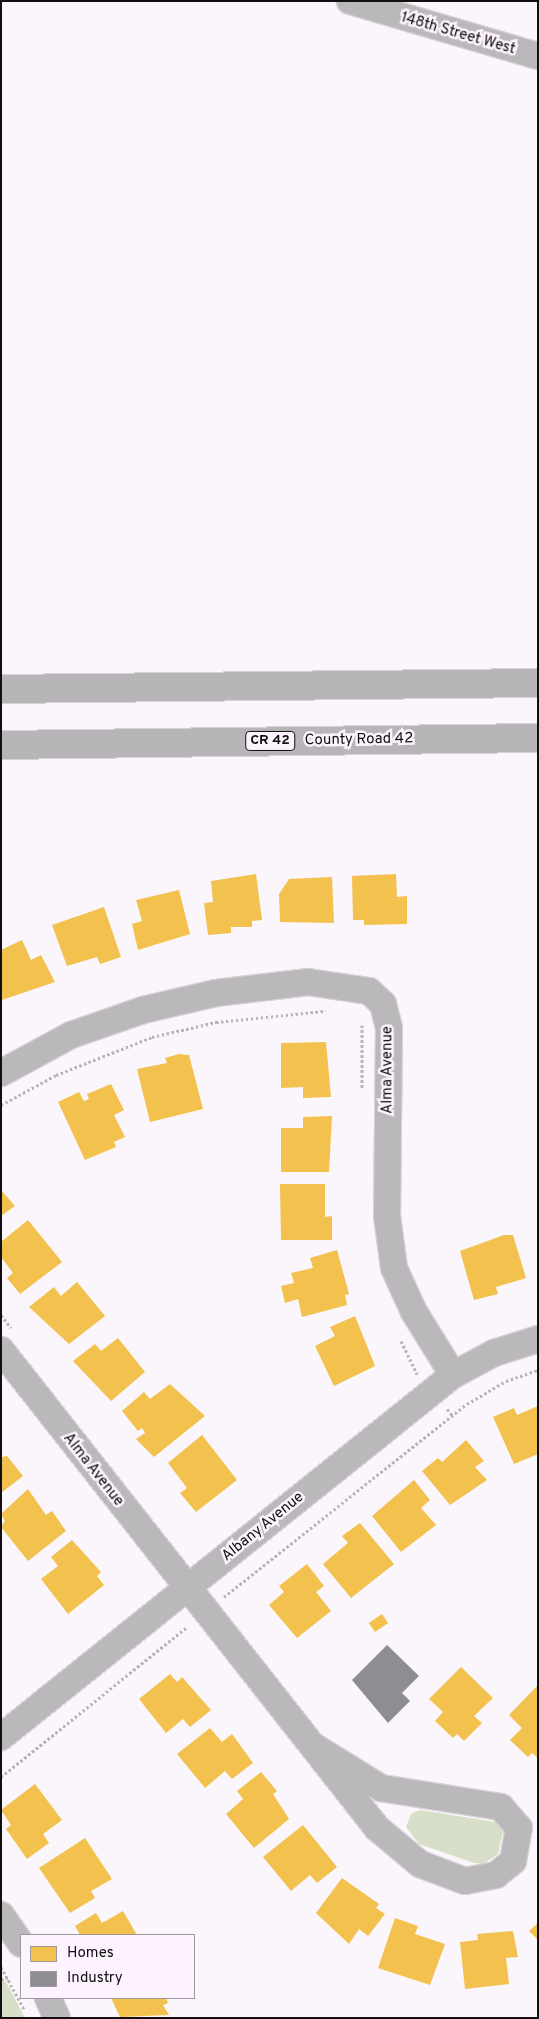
<!DOCTYPE html>
<html>
<head>
<meta charset="utf-8">
<style>
  body { margin:0 }
  #map { position:relative; width:539px; height:2019px; overflow:hidden; background:#fbf6fb; font-family:Overpass,sans-serif }
  div>[style] { position:absolute }
  .green>* { inset:0; background:#d7dfc8 }
  .homes>* { inset:0; background:#f2c14e; transform-origin:0 0 }
  .industry>* { inset:0; background:#8d8d92 }
  .path>* { height:3px; margin-top:-1.5px; transform-origin:0; background:repeating-linear-gradient(90deg,#b7b5b8 0 2.5px,transparent 0 5px) }
  .roads { filter:drop-shadow(1px 0 #d5d2d5) drop-shadow(-1px 0 #d5d2d5) drop-shadow(0 1px #d5d2d5) drop-shadow(0 -1px #d5d2d5) }
  .minor>* { height:26px; margin:-13px; padding:0 13px; transform-origin:13px; border-radius:13px; background:#bab8ba }
  .highway>* { height:28px; margin:-14px; padding:0 14px; transform-origin:14px; border-radius:14px; background:#b8b5b8 }
  span { translate:-50% -50%; white-space:nowrap; text-align:center; line-height:1.15; -webkit-text-stroke:5px #fdf3fe; paint-order:stroke }
  .shield-label span { padding:1px 4px; background:#fdf3fe; border:1px solid; border-radius:4px; -webkit-text-stroke-width:0 }
  .shield-label { font-size:14px; color:#120f12; font-weight:700 }
  .street-label { font-size:15px; color:#120f12 }
  .frame { position:absolute; inset:0; border:2px solid #120f12; pointer-events:none }
  .legend { position:absolute; left:20px; top:1934px; width:175px; height:65px; box-sizing:border-box; background:#fdf3fe; border:1px solid #9f98a0; margin:0; padding:6px 9px; list-style:none; font-size:15px; color:#120f12 }
  .legend li { display:flex; align-items:center; gap:10px; height:25px }
  .legend b { width:25px; border:1px solid #9f98a0 }
</style>
</head>
<body>
<div id="map">
  <div class="green">
    <div style="clip-path:polygon(420px 1810px,496px 1822px,503px 1832px,498px 1854px,483px 1864px,474px 1863px,419px 1844px,406px 1827px,411px 1814px)"></div>
    <div style="clip-path:polygon(1px 1975px,10px 1989px,25px 2018px,1px 2018px)"></div>
  </div>
  <div class="homes">
    <div style="clip-path:polygon(256px 874px,262px 920px,252px 921px,252px 927px,231px 927px,231px 933px,208px 935px,204px 903px,213px 902px,211px 881px)"></div>
    <div style="clip-path:polygon(396px 874px,397px 897px,407px 896px,407px 924px,364px 925px,364px 920px,353px 920px,352px 876px)"></div>
    <div style="clip-path:polygon(332px 877px,334px 923px,280px 922px,279px 894px,289px 879px)"></div>
    <div style="clip-path:polygon(179px 890px,190px 934px,138px 950px,132px 924px,142px 921px,136px 900px)"></div>
    <div style="clip-path:polygon(104px 907px,121px 957px,100px 964px,97px 957px,67px 966px,52px 925px)"></div>
    <div style="clip-path:polygon(22px 940px,31px 960px,41px 955px,55px 982px,2px 1000px,1px 950px)"></div>
    <div style="clip-path:polygon(326px 1042px,331px 1097px,303px 1098px,303px 1087px,281px 1088px,281px 1043px)"></div>
    <div style="clip-path:polygon(179px 1054px,189px 1055px,203px 1109px,150px 1122px,137px 1069px,167px 1063px,165px 1058px)"></div>
    <div style="clip-path:polygon(111px 1084px,124px 1110px,114px 1115px,125px 1137px,114px 1142px,116px 1147px,85px 1160px,58px 1102px,79px 1092px,84px 1101px,89px 1099px,87px 1094px)"></div>
    <div style="clip-path:polygon(332px 1116px,329px 1172px,281px 1172px,281px 1128px,303px 1128px,303px 1117px)"></div>
    <div style="clip-path:polygon(280px 1184px,325px 1184px,325px 1217px,332px 1216px,332px 1240px,281px 1240px)"></div>
    <div style="clip-path:polygon(1px 1190px,15px 1206px,1px 1216px)"></div>
    <div style="clip-path:polygon(28px 1220px,62px 1262px,20px 1294px,7px 1278px,13px 1273px,1px 1257px,1px 1242px)"></div>
    <div style="clip-path:polygon(504px 1235px,513px 1235px,526px 1278px,496px 1287px,498px 1294px,474px 1300px,460px 1251px)"></div>
    <div style="clip-path:polygon(337px 1250px,349px 1294px,345px 1295px,347px 1305px,302px 1317px,298px 1299px,285px 1303px,281px 1286px,294px 1283px,291px 1273px,313px 1268px,310px 1258px)"></div>
    <div style="clip-path:polygon(77px 1282px,105px 1316px,69px 1344px,29px 1307px,54px 1287px,61px 1296px)"></div>
    <div style="clip-path:polygon(355px 1316px,375px 1366px,334px 1386px,315px 1346px,335px 1336px,330px 1327px)"></div>
    <div style="clip-path:polygon(118px 1338px,145px 1372px,111px 1401px,73px 1361px,95px 1344px,101px 1351px)"></div>
    <div style="clip-path:polygon(170px 1384px,205px 1416px,154px 1457px,136px 1439px,145px 1433px,142px 1428px,138px 1431px,122px 1411px,144px 1392px,150px 1399px)"></div>
    <div style="clip-path:polygon(538px 1406px,538px 1454px,514px 1464px,493px 1417px,514px 1408px,517px 1415px)"></div>
    <div style="clip-path:polygon(202px 1435px,237px 1480px,196px 1512px,180px 1493px,187px 1488px,168px 1463px)"></div>
    <div style="clip-path:polygon(466px 1440px,484px 1461px,475px 1467px,487px 1480px,450px 1505px,422px 1471px,438px 1458px,442px 1462px)"></div>
    <div style="clip-path:polygon(7px 1456px,23px 1476px,1px 1493px,1px 1457px)"></div>
    <div style="clip-path:polygon(414px 1480px,430px 1500px,421px 1508px,436px 1525px,401px 1552px,372px 1516px)"></div>
    <div style="clip-path:polygon(28px 1489px,46px 1515px,52px 1511px,66px 1531px,28px 1561px,1px 1527px,5px 1521px,1px 1514px)"></div>
    <div style="clip-path:polygon(360px 1523px,394px 1564px,351px 1598px,323px 1564px,348px 1543px,342px 1536px)"></div>
    <div style="clip-path:polygon(72px 1540px,101px 1572px,97px 1576px,104px 1585px,68px 1614px,41px 1579px,58px 1566px,51px 1557px)"></div>
    <div style="clip-path:polygon(307px 1564px,324px 1586px,316px 1592px,331px 1611px,297px 1638px,269px 1605px,284px 1592px,279px 1586px)"></div>
    <div style="left:382px;top:1614px;width:11px;height:16px;rotate:56deg"></div>
    <div style="clip-path:polygon(461px 1667px,493px 1698px,474px 1716px,482px 1723px,464px 1741px,457px 1734px,453px 1738px,435px 1721px,443px 1712px,429px 1699px)"></div>
    <div style="clip-path:polygon(170px 1674px,177px 1682px,182px 1677px,211px 1710px,190px 1727px,183px 1719px,166px 1733px,139px 1699px)"></div>
    <div style="clip-path:polygon(538px 1685px,538px 1758px,532px 1753px,528px 1757px,510px 1740px,522px 1728px,509px 1715px)"></div>
    <div style="clip-path:polygon(210px 1728px,222px 1742px,232px 1734px,253px 1763px,232px 1779px,225px 1771px,205px 1788px,177px 1754px)"></div>
    <div style="clip-path:polygon(261px 1772px,277px 1791px,273px 1794px,289px 1819px,254px 1848px,226px 1814px,243px 1799px,237px 1791px)"></div>
    <div style="clip-path:polygon(35px 1784px,62px 1820px,43px 1834px,49px 1843px,27px 1859px,6px 1829px,11px 1825px,1px 1810px)"></div>
    <div style="clip-path:polygon(303px 1825px,337px 1867px,317px 1883px,310px 1875px,291px 1891px,263px 1857px)"></div>
    <div style="clip-path:polygon(85px 1838px,112px 1879px,91px 1891px,95px 1898px,70px 1913px,39px 1868px)"></div>
    <div style="clip-path:polygon(342px 1878px,379px 1904px,376px 1908px,385px 1914px,368px 1936px,359px 1929px,349px 1944px,316px 1913px)"></div>
    <div style="clip-path:polygon(123px 1911px,137px 1935px,80px 1935px,75px 1926px,96px 1913px,102px 1923px)"></div>
    <div style="clip-path:polygon(395px 1918px,418px 1926px,415px 1934px,445px 1944px,430px 1985px,378px 1968px)"></div>
    <div style="clip-path:polygon(538px 1923px,538px 1940px,529px 1931px)"></div>
    <div style="clip-path:polygon(513px 1931px,518px 1957px,506px 1958px,509px 1984px,465px 1989px,460px 1942px,478px 1940px,477px 1934px)"></div>
    <div style="clip-path:polygon(111px 1998px,166px 1998px,168px 2003px,163px 2005px,169px 2015px,120px 2017px)"></div>
  </div>
  <div class="industry">
    <div style="clip-path:polygon(387px 1645px,419px 1676px,402px 1693px,410px 1701px,388px 1723px,352px 1680px)"></div>
  </div>
  <div class="path">
    <div style="left:362px;top:1025px;width:64px;rotate:90deg"></div>
    <div style="left:1px;top:1105px;width:63px;rotate:-28.6deg"></div>
    <div style="left:56px;top:1075px;width:103px;rotate:-21.6deg"></div>
    <div style="left:152px;top:1037px;width:66px;rotate:-13.2deg"></div>
    <div style="left:216px;top:1022px;width:110px;rotate:-5.8deg"></div>
    <div style="left:1px;top:1315px;width:16px;rotate:52deg"></div>
    <div style="left:401px;top:1341px;width:37px;rotate:64deg"></div>
    <div style="left:447px;top:1409px;width:8px;rotate:50deg"></div>
    <div style="left:224px;top:1597px;width:310px;rotate:-38.5deg"></div>
    <div style="left:467px;top:1404px;width:45px;rotate:-30.5deg"></div>
    <div style="left:506px;top:1381px;width:34px;rotate:-19deg"></div>
    <div style="left:1px;top:1777px;width:240px;rotate:-38.9deg"></div>
    <div style="left:1px;top:1967px;width:50px;rotate:61.4deg"></div>
    <div style="left:1px;top:1979px;width:7px;rotate:-8deg"></div>
  </div>
  <div class="roads">
    <div class="minor">
      <div style="left:350px;top:1px;width:196px;rotate:16.3deg"></div>
      <div style="left:1px;top:1073px;width:80px;rotate:-28.5deg"></div>
      <div style="left:71px;top:1035px;width:76px;rotate:-19.1deg"></div>
      <div style="left:143px;top:1010px;width:75px;rotate:-13.1deg"></div>
      <div style="left:216px;top:993px;width:93px;rotate:-6.8deg"></div>
      <div style="left:308px;top:982px;width:62px;rotate:8.4deg"></div>
      <div style="left:369px;top:991px;width:19px;rotate:43deg"></div>
      <div style="left:383px;top:1004px;width:25px;rotate:76deg"></div>
      <div style="left:389px;top:1028px;width:188px;rotate:90.6deg"></div>
      <div style="left:387px;top:1216px;width:52px;rotate:82.3deg"></div>
      <div style="left:394px;top:1268px;width:48px;rotate:65.6deg"></div>
      <div style="left:414px;top:1312px;width:74px;rotate:58.2deg"></div>
      <div style="left:1px;top:1350px;width:608px;rotate:51.81deg"></div>
      <div style="left:377px;top:1828px;width:56px;rotate:39.9deg"></div>
      <div style="left:420px;top:1864px;width:48px;rotate:20.7deg"></div>
      <div style="left:465px;top:1881px;width:32px;rotate:-11deg"></div>
      <div style="left:496px;top:1875px;width:22px;rotate:-39deg"></div>
      <div style="left:513px;top:1861px;width:34px;rotate:-80deg"></div>
      <div style="left:519px;top:1828px;width:28px;rotate:-131deg"></div>
      <div style="left:501px;top:1807px;width:121px;rotate:-171deg"></div>
      <div style="left:381px;top:1788px;width:78px;rotate:-148.2deg"></div>
      <div style="left:1px;top:1737px;width:579px;rotate:-38.69deg"></div>
      <div style="left:453px;top:1375px;width:47px;rotate:-28.2deg"></div>
      <div style="left:494px;top:1353px;width:46px;rotate:-17.7deg"></div>
      <div style="left:1px;top:1915px;width:35px;rotate:55deg"></div>
      <div style="left:48px;top:1998px;width:22px;rotate:66deg"></div>
    </div>
    <div class="highway">
      <div style="left:1px;top:689px;width:537px;rotate:-0.64deg"></div>
      <div style="left:1px;top:745px;width:537px;rotate:-0.75deg"></div>
    </div>
  </div>
  <div class="shield-label">
    <span style="left:270px;top:741px">CR 42</span>
  </div>
  <div class="street-label">
    <span style="left:458px;top:34px;rotate:16deg">148th Street West</span>
    <span style="left:359px;top:740px;rotate:-1deg">County Road 42</span>
    <span style="left:388px;top:1070px;rotate:-90deg">Alma Avenue</span>
    <span style="left:93px;top:1470px;rotate:52deg">Alma Avenue</span>
    <span style="left:263px;top:1527px;rotate:-39deg">Albany Avenue</span>
  </div>
  <div class="frame"></div>
  <ul class="legend">
  <li><b style="height:14px;background:#f2c14e"></b>Homes</li>
  <li><b style="height:14px;background:#8d8d92"></b>Industry</li>
  </ul>
</div>
</body>
</html>
